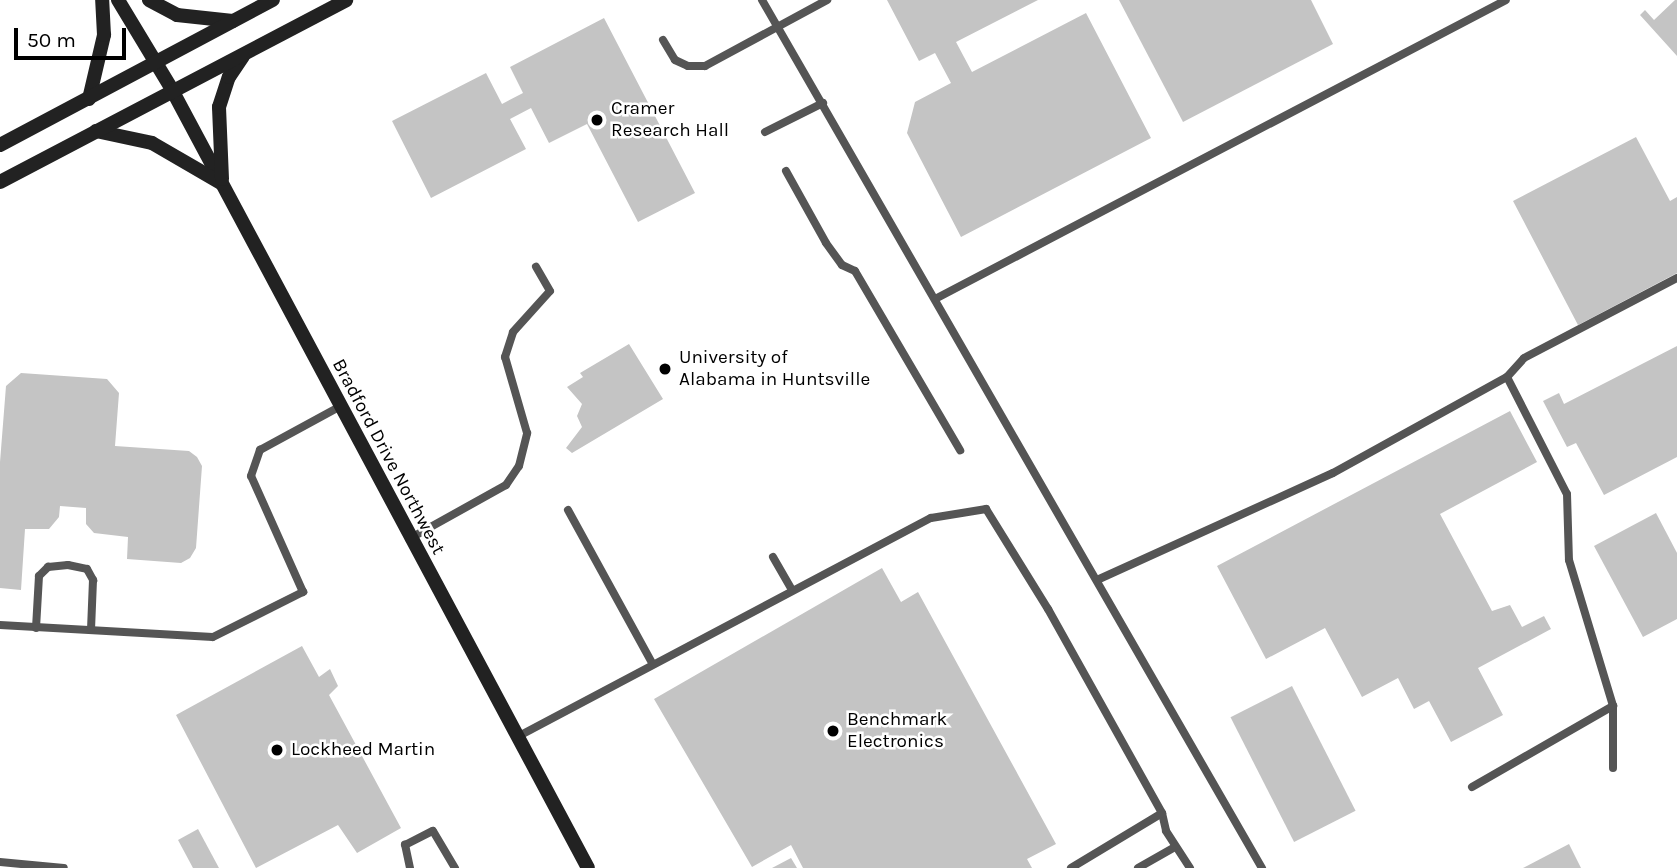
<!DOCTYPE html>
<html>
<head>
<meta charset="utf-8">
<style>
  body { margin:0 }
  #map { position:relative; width:1677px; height:868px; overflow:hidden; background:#fff; font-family:Karla,sans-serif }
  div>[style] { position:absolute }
  .building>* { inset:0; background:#c4c4c4; transform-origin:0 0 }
  .service>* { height:8px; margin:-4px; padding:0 4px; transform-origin:4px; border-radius:4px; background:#555 }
  .secondary>* { height:14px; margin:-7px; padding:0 7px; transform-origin:7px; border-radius:7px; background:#222 }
  .dots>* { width:19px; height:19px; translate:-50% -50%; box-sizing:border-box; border:4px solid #fff; border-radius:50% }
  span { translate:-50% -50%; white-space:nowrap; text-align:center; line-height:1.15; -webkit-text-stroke:5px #fff; paint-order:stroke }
  .poi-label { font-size:19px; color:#000 }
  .left { translate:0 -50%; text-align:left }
  .street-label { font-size:19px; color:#000 }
  .scale { position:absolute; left:14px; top:28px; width:112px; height:32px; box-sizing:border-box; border:4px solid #000; border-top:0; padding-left:9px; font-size:21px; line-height:24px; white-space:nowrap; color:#000; -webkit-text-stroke:5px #fff; paint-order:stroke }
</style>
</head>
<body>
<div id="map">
  <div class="building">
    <div style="clip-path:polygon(887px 0,1038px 0,956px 42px,972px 72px,1086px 13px,1151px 138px,961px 237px,907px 133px,915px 102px,951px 83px,935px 53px,919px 61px)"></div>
    <div style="clip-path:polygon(1119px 0,1311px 0,1333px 44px,1183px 122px)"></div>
    <div style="clip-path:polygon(1675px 0,1677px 0,1677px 56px,1640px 15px,1645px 10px,1654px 20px)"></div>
    <div style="clip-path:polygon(604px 18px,695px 193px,638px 222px,587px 124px,549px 143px,531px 108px,510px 119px,526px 149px,431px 198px,392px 121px,486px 73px,502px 104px,523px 93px,510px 67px)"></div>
    <div style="clip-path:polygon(1636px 137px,1670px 201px,1677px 197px,1677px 273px,1578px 325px,1513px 201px)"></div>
    <div style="clip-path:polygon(629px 344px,663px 399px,572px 453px,566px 448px,582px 427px,577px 416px,582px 404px,567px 387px,583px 377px,580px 373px)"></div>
    <div style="clip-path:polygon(1677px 346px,1677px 457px,1604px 495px,1576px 443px,1567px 447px,1543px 401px,1559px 393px,1564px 404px)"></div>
    <div style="clip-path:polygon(21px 373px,107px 379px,119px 393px,115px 446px,189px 451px,197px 457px,202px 466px,196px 548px,190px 558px,181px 563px,127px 559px,128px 537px,94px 533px,86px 524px,86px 508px,60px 506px,59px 517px,49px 529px,25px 529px,21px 590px,0 588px,0 462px,6px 386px)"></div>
    <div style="clip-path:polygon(1510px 411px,1537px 462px,1440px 514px,1492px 611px,1510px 605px,1522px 627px,1544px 616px,1551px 629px,1478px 668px,1503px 715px,1451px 742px,1429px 701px,1414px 709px,1398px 678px,1362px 697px,1325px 628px,1266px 659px,1217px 566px)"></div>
    <div style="clip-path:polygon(1656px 513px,1677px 553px,1677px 619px,1643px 637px,1594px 546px)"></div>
    <div style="clip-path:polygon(882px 568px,901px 602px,918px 592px,1056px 844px,1027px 859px,1032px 868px,803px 868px,791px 845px,752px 867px,654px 699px)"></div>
    <div style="clip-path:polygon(302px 646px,319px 677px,330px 669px,338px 686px,329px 695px,401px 828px,357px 853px,338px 825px,256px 868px,176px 715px)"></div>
    <div style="left:1292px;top:686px;width:140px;height:69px;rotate:63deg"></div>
    <div style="clip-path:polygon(198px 829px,219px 868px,193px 868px,178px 840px)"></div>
    <div style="clip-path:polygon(1569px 844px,1581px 868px,1523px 868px)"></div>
    <div style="clip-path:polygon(791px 858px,797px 868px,772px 868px)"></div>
  </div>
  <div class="service">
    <div style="left:762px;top:0;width:1002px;rotate:60.06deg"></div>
    <div style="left:663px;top:40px;width:23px;rotate:59deg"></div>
    <div style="left:675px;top:60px;width:14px;rotate:25deg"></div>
    <div style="left:688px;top:66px;width:17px"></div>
    <div style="left:705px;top:66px;width:139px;rotate:-28.4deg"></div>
    <div style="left:765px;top:132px;width:65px;rotate:-26.6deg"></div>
    <div style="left:786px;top:171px;width:82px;rotate:60.9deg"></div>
    <div style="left:826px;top:243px;width:27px;rotate:54deg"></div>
    <div style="left:842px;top:265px;width:14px;rotate:25deg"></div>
    <div style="left:855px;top:271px;width:208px;rotate:59.6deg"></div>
    <div style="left:937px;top:298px;width:642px;rotate:-27.64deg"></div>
    <div style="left:1507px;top:377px;width:131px;rotate:62.9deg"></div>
    <div style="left:1567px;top:494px;width:66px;rotate:88.3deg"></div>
    <div style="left:1569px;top:560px;width:152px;rotate:73.2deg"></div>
    <div style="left:1613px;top:706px;width:62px;rotate:90deg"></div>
    <div style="left:568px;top:510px;width:175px;rotate:61.2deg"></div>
    <div style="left:409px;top:539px;width:111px;rotate:-29.1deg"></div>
    <div style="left:506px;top:485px;width:23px;rotate:-56deg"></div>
    <div style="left:519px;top:466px;width:34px;rotate:-76deg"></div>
    <div style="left:527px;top:433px;width:79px;rotate:-106.1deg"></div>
    <div style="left:505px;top:357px;width:26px;rotate:-72deg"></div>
    <div style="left:513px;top:332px;width:55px;rotate:-47.9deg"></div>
    <div style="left:550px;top:291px;width:28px;rotate:-120deg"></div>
    <div style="left:773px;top:557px;width:36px;rotate:60deg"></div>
    <div style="left:1097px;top:580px;width:259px;rotate:-24.4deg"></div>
    <div style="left:1333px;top:473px;width:199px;rotate:-28.9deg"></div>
    <div style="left:1507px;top:377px;width:25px;rotate:-48deg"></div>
    <div style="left:1524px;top:358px;width:173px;rotate:-27.6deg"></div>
    <div style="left:0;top:625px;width:213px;rotate:3.2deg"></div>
    <div style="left:213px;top:637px;width:101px;rotate:-26.6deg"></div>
    <div style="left:303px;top:592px;width:127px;rotate:-114.1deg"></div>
    <div style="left:251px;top:476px;width:28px;rotate:-71deg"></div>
    <div style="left:260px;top:450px;width:90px;rotate:-28.6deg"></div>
    <div style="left:36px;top:628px;width:52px;rotate:-86.7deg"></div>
    <div style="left:39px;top:576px;width:13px;rotate:-45deg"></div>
    <div style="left:48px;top:567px;width:20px;rotate:-6deg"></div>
    <div style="left:68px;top:565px;width:19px;rotate:12deg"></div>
    <div style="left:87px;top:569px;width:13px;rotate:61deg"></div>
    <div style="left:93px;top:580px;width:49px;rotate:92.3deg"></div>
    <div style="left:517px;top:737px;width:468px;rotate:-27.9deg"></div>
    <div style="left:931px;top:518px;width:56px;rotate:-9.3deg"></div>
    <div style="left:986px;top:509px;width:118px;rotate:58.2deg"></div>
    <div style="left:1048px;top:609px;width:234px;rotate:60.8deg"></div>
    <div style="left:1162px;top:813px;width:18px;rotate:77deg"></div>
    <div style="left:1166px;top:831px;width:44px;rotate:57deg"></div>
    <div style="left:1472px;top:787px;width:163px;rotate:-29.9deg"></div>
    <div style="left:0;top:862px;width:64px;rotate:5.4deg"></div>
    <div style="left:410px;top:868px;width:24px;rotate:-102deg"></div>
    <div style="left:405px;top:845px;width:31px;rotate:-27deg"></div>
    <div style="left:433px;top:831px;width:43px;rotate:59.3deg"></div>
    <div style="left:1071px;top:868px;width:106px;rotate:-31.1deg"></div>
    <div style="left:1138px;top:868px;width:43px;rotate:-29.6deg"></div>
  </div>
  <div class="secondary">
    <div style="left:118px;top:0;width:103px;rotate:58.9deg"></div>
    <div style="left:171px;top:88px;width:884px;rotate:61.87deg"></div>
    <div style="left:149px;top:0;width:32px;rotate:28deg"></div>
    <div style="left:177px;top:15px;width:56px;rotate:6.1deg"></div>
    <div style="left:89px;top:99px;width:66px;rotate:-76.8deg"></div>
    <div style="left:104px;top:35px;width:35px;rotate:-93deg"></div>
    <div style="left:96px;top:131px;width:57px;rotate:12.1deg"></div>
    <div style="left:152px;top:143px;width:80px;rotate:30.1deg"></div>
    <div style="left:0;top:145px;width:309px;rotate:-28deg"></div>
    <div style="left:222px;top:179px;width:72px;rotate:-92.4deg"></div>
    <div style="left:219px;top:107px;width:32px;rotate:-72deg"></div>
    <div style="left:229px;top:77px;width:25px;rotate:-56deg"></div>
    <div style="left:0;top:182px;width:391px;rotate:-27.7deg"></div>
  </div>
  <div class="dots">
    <div style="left:597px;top:120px;background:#000"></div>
    <div style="left:665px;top:369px;background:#000"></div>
    <div style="left:833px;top:731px;background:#000"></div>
    <div style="left:277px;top:750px;background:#000"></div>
  </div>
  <div class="poi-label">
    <span class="left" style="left:611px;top:120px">Cramer<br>Research Hall</span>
    <span class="left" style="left:679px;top:369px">University of<br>Alabama in Huntsville</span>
    <span class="left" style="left:847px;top:731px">Benchmark<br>Electronics</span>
    <span class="left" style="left:291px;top:750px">Lockheed Martin</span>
  </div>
  <div class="street-label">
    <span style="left:388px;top:457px;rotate:62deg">Bradford Drive Northwest</span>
  </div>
  <div class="scale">50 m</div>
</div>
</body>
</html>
